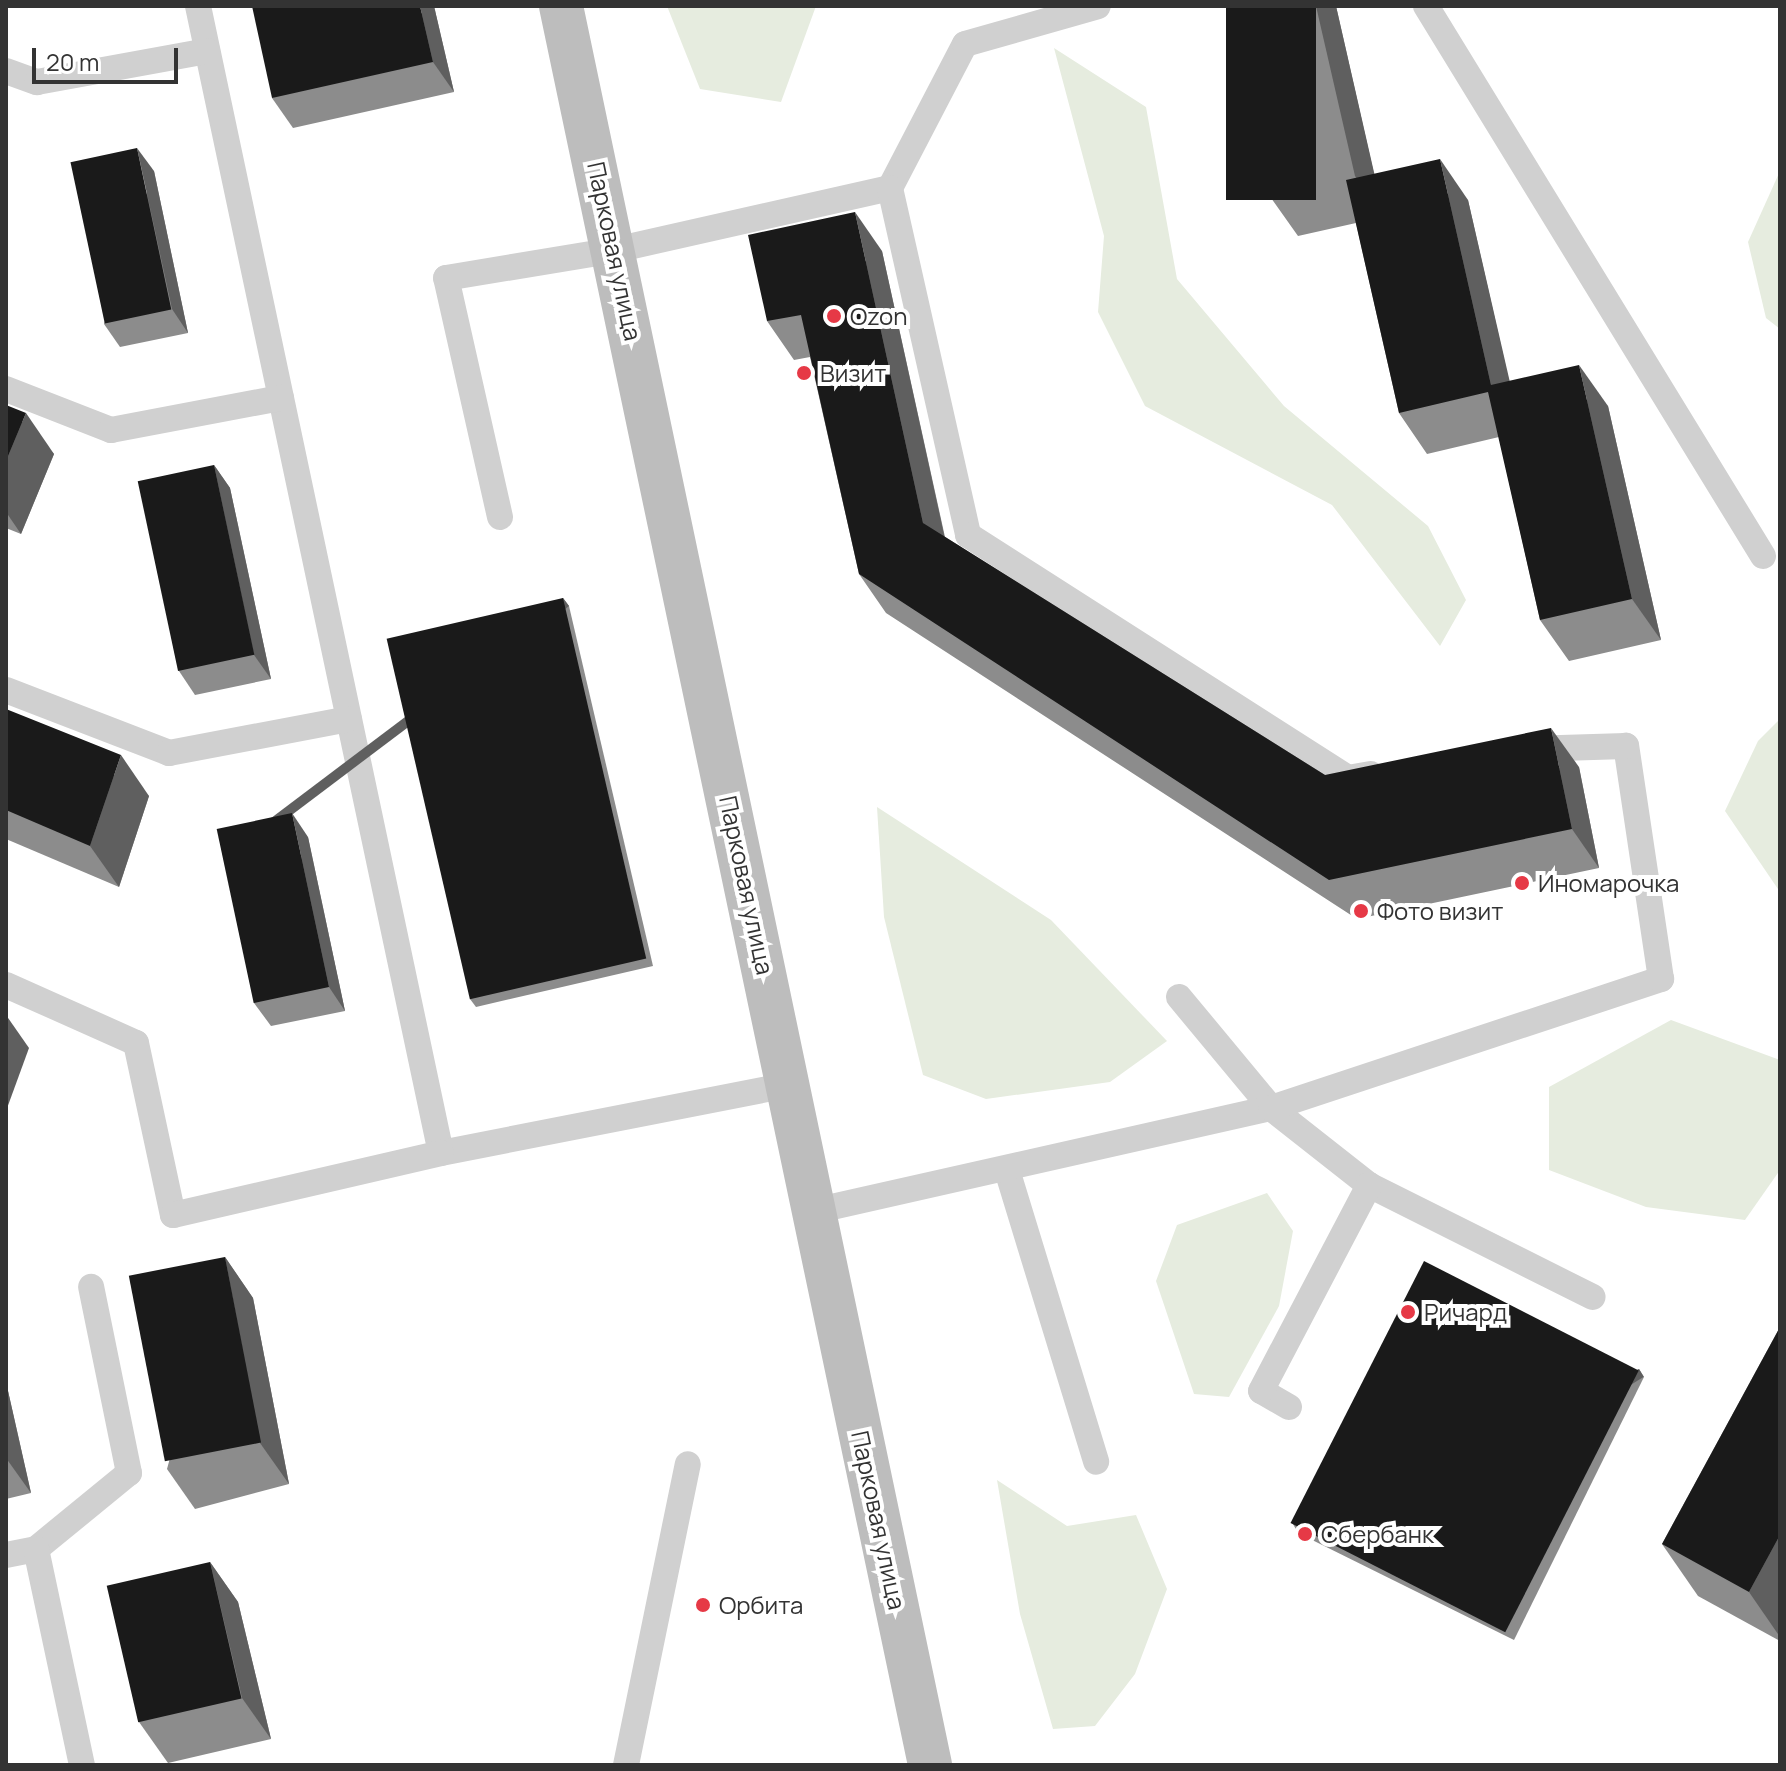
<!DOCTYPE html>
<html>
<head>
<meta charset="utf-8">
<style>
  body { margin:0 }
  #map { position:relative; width:1786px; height:1771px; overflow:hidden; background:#fff; font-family:Manrope,sans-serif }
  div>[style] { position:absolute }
  .green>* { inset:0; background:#e6ecdf }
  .service>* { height:26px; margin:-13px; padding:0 13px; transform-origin:13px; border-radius:13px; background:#d0d0d0 }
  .secondary>* { height:44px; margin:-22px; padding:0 22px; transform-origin:22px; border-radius:22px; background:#bdbdbd }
  .wall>* { inset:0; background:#8c8c8c }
  .shaded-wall>* { inset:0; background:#5f5f5f; transform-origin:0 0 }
  .building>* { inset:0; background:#1a1a1a; transform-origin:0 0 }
  .dots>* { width:22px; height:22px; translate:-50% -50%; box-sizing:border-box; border:4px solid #fff; border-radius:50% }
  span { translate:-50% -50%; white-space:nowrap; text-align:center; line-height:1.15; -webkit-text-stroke:8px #fff; paint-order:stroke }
  .street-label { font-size:24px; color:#333 }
  .poi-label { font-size:24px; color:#333 }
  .left { translate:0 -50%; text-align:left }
  .frame { position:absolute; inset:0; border:8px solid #333; pointer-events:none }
  .scale { position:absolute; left:32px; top:48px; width:146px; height:36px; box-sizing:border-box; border:4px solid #333; border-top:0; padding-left:10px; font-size:24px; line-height:28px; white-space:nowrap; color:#333; -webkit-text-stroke:6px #fff; paint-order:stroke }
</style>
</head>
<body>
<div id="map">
  <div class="green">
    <div style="clip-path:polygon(667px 6px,816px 6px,781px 102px,700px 89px)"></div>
    <div style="clip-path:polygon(1054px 48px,1146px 107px,1177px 279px,1284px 406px,1428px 526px,1466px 600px,1440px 646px,1332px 505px,1145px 406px,1098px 312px,1104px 236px)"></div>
    <div style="clip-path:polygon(1780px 171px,1780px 329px,1766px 318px,1748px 242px)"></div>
    <div style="clip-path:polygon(1780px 719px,1780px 892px,1725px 811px,1758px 741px)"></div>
    <div style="clip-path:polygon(877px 807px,1051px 920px,1167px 1041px,1110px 1082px,986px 1099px,923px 1075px,884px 917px)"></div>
    <div style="clip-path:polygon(1671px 1020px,1780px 1060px,1780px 1170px,1745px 1220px,1646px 1207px,1549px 1170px,1549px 1087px)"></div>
    <div style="clip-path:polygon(1267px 1193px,1293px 1231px,1279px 1306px,1229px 1397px,1194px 1394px,1156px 1281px,1177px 1225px)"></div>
    <div style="clip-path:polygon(997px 1480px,1067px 1526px,1136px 1515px,1167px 1589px,1135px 1674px,1095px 1726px,1053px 1729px,1020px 1614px)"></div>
  </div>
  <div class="service">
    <div style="left:198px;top:6px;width:1172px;rotate:78.04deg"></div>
    <div style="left:441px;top:1153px;width:354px;rotate:-11.1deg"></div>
    <div style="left:1426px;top:6px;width:645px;rotate:58.5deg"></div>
    <div style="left:6px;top:71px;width:33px;rotate:20deg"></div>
    <div style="left:37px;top:82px;width:173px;rotate:-10.3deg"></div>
    <div style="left:890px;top:188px;width:162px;rotate:-62.5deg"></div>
    <div style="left:965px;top:44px;width:138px;rotate:-15.9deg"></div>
    <div style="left:6px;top:389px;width:113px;rotate:21.3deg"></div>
    <div style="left:111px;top:430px;width:173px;rotate:-10.7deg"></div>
    <div style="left:500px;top:517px;width:245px;rotate:-102.7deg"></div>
    <div style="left:446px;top:278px;width:171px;rotate:-9.4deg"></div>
    <div style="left:615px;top:250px;width:282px;rotate:-12.7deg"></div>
    <div style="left:890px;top:188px;width:356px;rotate:77.3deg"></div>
    <div style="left:968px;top:535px;width:451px;rotate:32.6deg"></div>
    <div style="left:1348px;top:778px;width:23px;rotate:-10deg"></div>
    <div style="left:6px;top:690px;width:175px;rotate:21.1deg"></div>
    <div style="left:169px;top:753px;width:183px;rotate:-10.7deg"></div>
    <div style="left:6px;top:985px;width:142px;rotate:24deg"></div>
    <div style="left:136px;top:1043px;width:176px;rotate:77.9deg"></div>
    <div style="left:173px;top:1215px;width:275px;rotate:-13deg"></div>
    <div style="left:1179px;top:997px;width:144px;rotate:50.3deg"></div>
    <div style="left:1271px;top:1108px;width:125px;rotate:38.2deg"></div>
    <div style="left:1369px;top:1185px;width:250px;rotate:26.6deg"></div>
    <div style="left:1007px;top:1170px;width:305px;rotate:73deg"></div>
    <div style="left:814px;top:1211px;width:468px;rotate:-12.7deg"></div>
    <div style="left:1271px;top:1108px;width:411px;rotate:-18.3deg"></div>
    <div style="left:1661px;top:979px;width:236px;rotate:-98.5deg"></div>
    <div style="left:1626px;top:746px;width:98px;rotate:178.2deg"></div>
    <div style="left:1289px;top:1407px;width:32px;rotate:-150deg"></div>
    <div style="left:1261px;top:1391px;width:233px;rotate:-62.3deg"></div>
    <div style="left:36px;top:1549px;width:120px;rotate:-39.3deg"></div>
    <div style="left:129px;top:1473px;width:190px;rotate:-101.5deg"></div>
    <div style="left:6px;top:1555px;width:31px;rotate:-11deg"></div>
    <div style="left:36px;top:1549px;width:221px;rotate:78deg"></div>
    <div style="left:626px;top:1765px;width:307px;rotate:-78.4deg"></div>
  </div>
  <div class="secondary">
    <div style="left:561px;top:6px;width:1797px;rotate:78.15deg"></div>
  </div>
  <div class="wall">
    <div style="clip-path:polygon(434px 6px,454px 92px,293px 128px,272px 98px)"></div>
    <div style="clip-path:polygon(1226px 6px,1336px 6px,1374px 174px,1468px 200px,1509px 381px,1608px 406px,1661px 640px,1569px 661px,1540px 620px,1499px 437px,1427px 454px,1399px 413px,1356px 223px,1298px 236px,1269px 195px)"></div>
    <div style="clip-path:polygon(154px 171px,188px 333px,120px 347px,104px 324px)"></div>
    <div style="clip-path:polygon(882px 251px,945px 537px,1325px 775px,1579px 767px,1599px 868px,1357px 919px,886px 613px,859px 574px,810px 357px,794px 360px,767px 321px)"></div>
    <div style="clip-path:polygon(6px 405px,54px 454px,21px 534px,6px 528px)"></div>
    <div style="clip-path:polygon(214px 465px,230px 488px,271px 679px,195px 695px,179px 671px)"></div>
    <div style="clip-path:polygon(563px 598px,569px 606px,653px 966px,476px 1007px,470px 999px)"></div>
    <div style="clip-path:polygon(6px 709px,149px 796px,119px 887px,6px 839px)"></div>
    <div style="clip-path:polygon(308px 837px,345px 1011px,271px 1026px,254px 1003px)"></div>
    <div style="clip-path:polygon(225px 1257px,253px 1298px,289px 1484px,195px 1509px,167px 1469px)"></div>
    <div style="clip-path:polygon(1780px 1327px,1780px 1641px,1698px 1596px,1662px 1544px)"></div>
    <div style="clip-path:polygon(1639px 1369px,1644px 1377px,1514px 1640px,1298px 1533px,1293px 1524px)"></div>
    <div style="clip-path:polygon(6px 1382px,31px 1493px,6px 1499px)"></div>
    <div style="clip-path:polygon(210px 1562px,238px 1602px,271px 1739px,168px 1763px,139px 1722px)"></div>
  </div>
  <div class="shaded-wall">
    <div style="clip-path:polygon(420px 6px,434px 6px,454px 92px,433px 62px)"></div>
    <div style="clip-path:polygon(1316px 6px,1336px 6px,1384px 216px,1355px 176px)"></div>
    <div style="clip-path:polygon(137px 148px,154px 171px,188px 333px,172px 309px)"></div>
    <div style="clip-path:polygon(1440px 159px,1468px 200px,1520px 426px,1491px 385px)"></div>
    <div style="clip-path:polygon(855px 212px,882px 251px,950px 562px,923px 523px)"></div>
    <div style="clip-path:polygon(1579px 365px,1608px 406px,1661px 640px,1632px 599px)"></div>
    <div style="clip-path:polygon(26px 413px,54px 454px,21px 534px,6px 512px,6px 461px)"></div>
    <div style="clip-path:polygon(214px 465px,230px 488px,271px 679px,254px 655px)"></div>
    <div style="left:563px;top:598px;width:10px;height:370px;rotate:53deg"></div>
    <div style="clip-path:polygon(1551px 728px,1579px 767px,1599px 868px,1572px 829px)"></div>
    <div style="clip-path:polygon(121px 755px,149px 796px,119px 887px,90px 846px)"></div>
    <div style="clip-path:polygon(292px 813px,308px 837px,345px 1011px,329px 987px)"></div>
    <div style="clip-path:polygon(6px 1015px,29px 1048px,6px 1111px)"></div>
    <div style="clip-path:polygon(225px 1257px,253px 1298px,289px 1484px,260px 1443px)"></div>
    <div style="left:1639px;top:1369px;width:9px;height:294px;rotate:58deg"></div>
    <div style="clip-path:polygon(6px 1382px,31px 1493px,6px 1458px)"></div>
    <div style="clip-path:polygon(1780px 1535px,1780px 1637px,1749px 1592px)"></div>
    <div style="clip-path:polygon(210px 1562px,238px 1602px,271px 1739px,242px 1698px)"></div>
  </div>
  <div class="building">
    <div style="clip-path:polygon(252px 6px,420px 6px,433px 62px,272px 98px)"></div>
    <div style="left:1226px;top:6px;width:90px;height:194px"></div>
    <div style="left:137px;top:148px;width:165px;height:68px;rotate:78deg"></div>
    <div style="clip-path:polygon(1440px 159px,1491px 385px,1579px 365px,1632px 599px,1540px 620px,1488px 392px,1399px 413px,1346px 180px)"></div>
    <div style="clip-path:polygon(855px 212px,923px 523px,1325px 775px,1551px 728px,1572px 829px,1329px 880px,859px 574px,801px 315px,767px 321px,748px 235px)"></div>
    <div style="clip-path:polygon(6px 405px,26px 413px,6px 461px)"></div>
    <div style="left:214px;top:465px;width:194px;height:78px;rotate:78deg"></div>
    <div style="left:563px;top:598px;width:370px;height:181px;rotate:77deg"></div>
    <div style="clip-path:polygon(6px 709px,121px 755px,90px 846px,6px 810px)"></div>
    <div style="left:292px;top:813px;width:178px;height:77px;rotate:78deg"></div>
    <div style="left:225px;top:1257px;width:189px;height:98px;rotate:79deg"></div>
    <div style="left:1424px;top:1261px;width:241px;height:294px;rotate:27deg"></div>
    <div style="clip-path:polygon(1780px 1327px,1780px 1535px,1749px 1592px,1662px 1544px)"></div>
    <div style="left:210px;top:1562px;width:140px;height:106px;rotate:77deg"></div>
  </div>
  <div class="dots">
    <div style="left:834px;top:316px;background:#e63946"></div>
    <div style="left:804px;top:373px;background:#e63946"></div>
    <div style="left:1522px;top:883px;background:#e63946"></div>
    <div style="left:1361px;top:911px;background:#e63946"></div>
    <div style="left:1408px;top:1312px;background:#e63946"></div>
    <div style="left:1305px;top:1534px;background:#e63946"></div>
    <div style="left:703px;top:1605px;background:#e63946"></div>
  </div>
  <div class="street-label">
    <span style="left:615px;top:251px;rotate:78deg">Парковая улица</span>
    <span style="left:747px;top:885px;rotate:78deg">Парковая улица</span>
    <span style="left:879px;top:1520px;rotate:78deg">Парковая улица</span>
  </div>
  <div class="poi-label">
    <span class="left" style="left:850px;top:316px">Ozon</span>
    <span class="left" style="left:820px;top:373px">Визит</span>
    <span class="left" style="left:1538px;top:883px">Иномарочка</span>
    <span class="left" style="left:1377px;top:911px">Фото визит</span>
    <span class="left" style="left:1424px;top:1312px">Ричард</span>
    <span class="left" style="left:1321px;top:1534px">Сбербанк</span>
    <span class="left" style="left:719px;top:1605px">Орбита</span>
  </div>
  <div class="frame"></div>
  <div class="scale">20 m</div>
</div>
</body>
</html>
